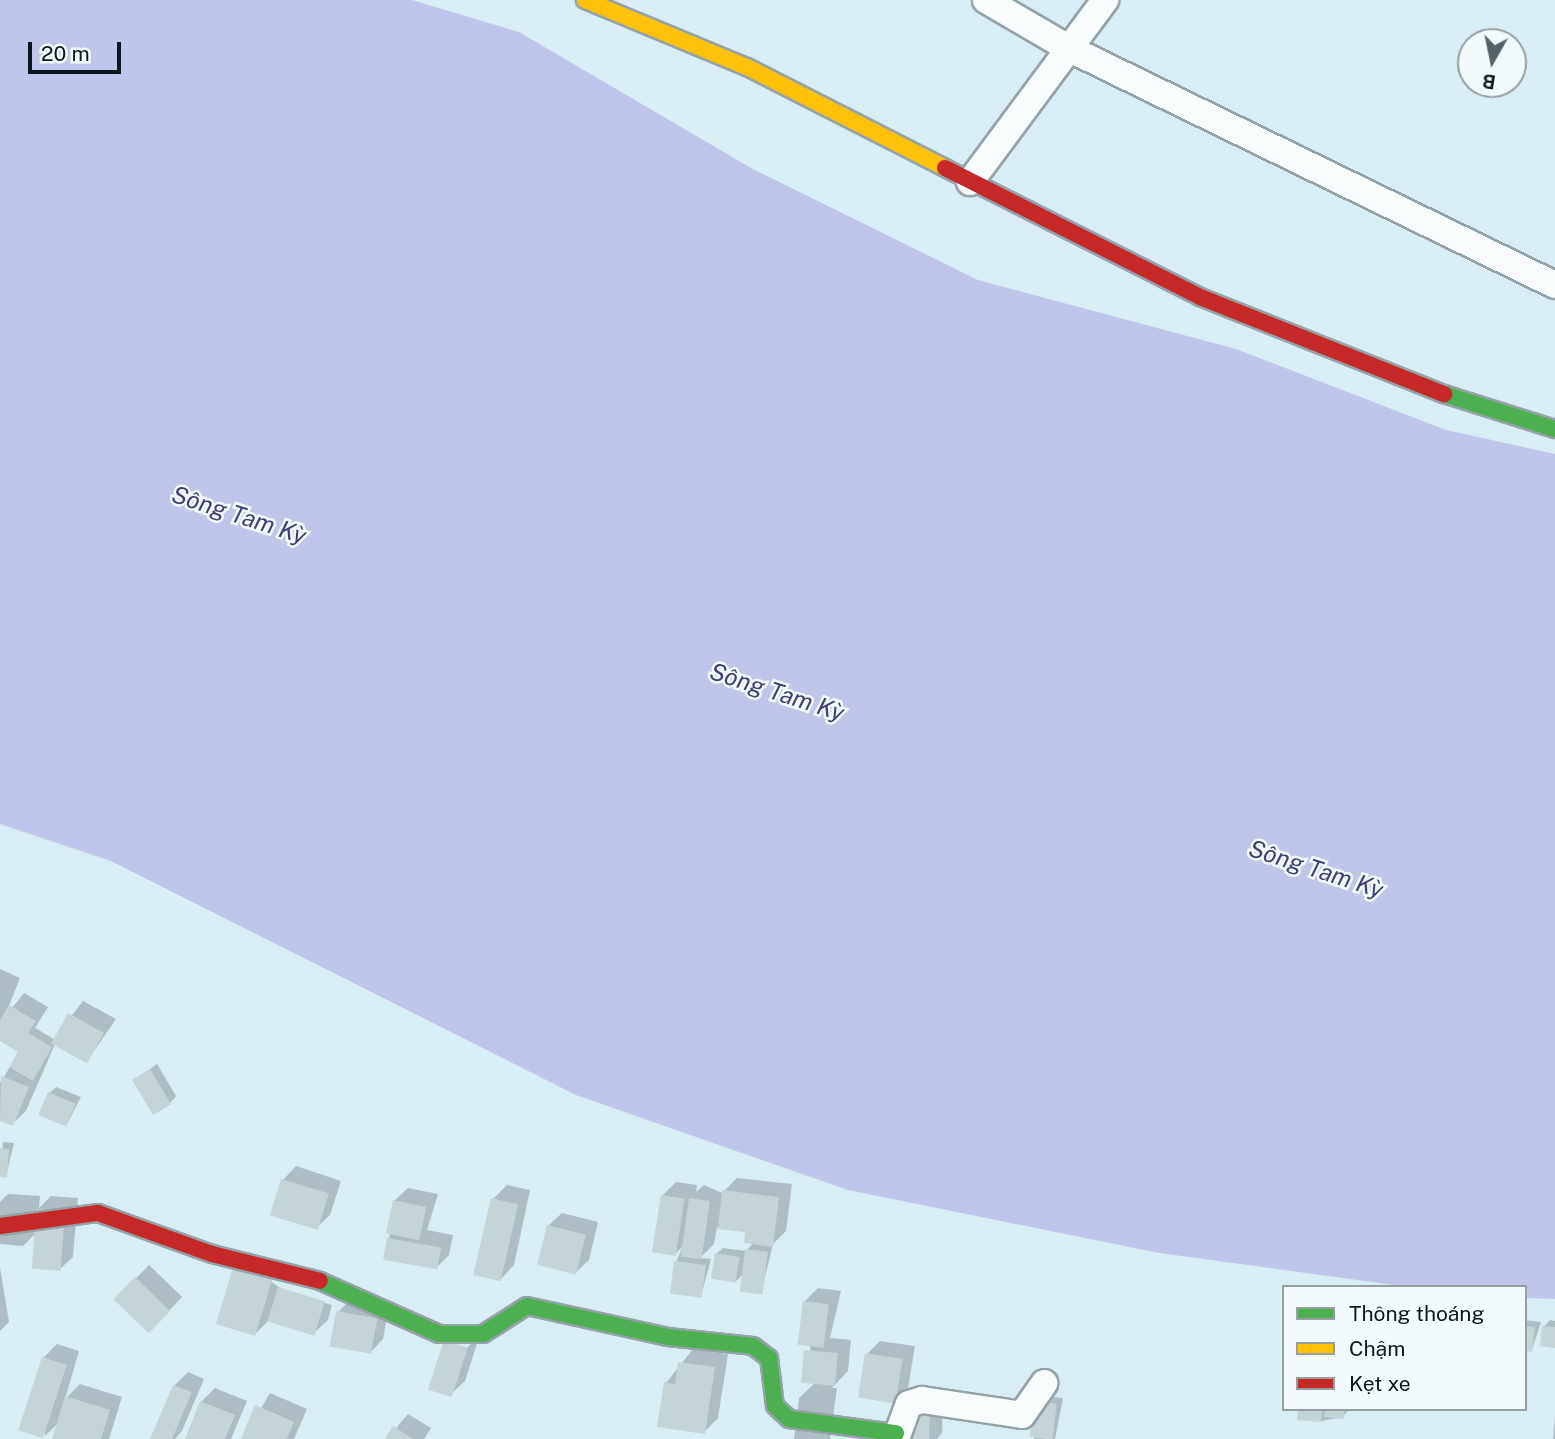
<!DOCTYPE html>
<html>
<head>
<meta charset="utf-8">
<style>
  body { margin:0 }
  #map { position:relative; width:1555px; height:1439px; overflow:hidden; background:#d9edf4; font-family:"Public Sans",sans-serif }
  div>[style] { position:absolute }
  .water>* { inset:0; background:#c0c6e9 }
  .shadow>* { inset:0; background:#0003; transform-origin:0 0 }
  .building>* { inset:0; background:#c4d4d7; transform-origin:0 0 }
  .roads { filter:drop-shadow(2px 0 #94a3a8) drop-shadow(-2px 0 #94a3a8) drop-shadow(0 2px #94a3a8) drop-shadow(0 -2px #94a3a8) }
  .street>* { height:26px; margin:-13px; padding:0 13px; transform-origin:13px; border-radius:13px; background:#f9fcfd }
  .fast>* { height:16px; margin:-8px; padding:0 8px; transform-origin:8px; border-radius:8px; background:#4caf50 }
  .slow>* { height:16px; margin:-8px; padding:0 8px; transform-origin:8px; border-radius:8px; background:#ffc107 }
  .jam>* { height:16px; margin:-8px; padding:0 8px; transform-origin:8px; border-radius:8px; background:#c62828 }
  span { translate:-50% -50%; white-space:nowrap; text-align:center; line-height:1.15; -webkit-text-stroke:5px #f3fafc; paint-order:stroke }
  .water-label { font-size:24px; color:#433e78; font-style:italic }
  .legend { position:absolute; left:1282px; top:1285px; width:245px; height:126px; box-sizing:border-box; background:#f3fafc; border:2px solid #96a0a3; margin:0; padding:9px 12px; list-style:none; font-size:21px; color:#0b181d }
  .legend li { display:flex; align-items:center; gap:14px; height:35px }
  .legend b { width:35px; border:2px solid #96a0a3 }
  .north { position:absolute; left:1457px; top:28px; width:70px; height:70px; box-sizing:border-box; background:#f3fafc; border:2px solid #96a0a3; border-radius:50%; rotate:189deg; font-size:19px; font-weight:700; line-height:28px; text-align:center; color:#0b181d }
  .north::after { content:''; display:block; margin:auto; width:24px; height:32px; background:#536368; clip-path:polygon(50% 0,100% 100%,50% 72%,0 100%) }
  .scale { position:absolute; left:28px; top:42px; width:93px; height:32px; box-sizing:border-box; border:4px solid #0b181d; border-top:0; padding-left:9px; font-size:21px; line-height:24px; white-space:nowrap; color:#0b181d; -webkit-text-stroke:5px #f3fafc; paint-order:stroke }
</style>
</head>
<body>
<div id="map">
  <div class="water">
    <div style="clip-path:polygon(0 0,412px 0,519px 32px,751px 168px,978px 280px,1236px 349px,1446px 430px,1555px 454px,1555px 1299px,1525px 1298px,1525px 1287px,1409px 1287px,1159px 1253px,848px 1190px,576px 1095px,111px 861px,0 824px)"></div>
  </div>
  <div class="shadow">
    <div style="clip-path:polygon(0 969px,20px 978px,4px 1018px,24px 993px,48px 1007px,35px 1028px,54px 1039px,83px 1001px,116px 1019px,87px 1061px,55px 1044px,26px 1111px,12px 1124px,0 1119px,0 1083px,25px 1043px,0 1039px)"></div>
    <div style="clip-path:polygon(157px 1064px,176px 1096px,170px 1103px,135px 1080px)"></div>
    <div style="clip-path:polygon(56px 1087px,81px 1097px,67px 1124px,50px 1093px)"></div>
    <div style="clip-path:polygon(3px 1142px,14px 1143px,6px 1176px,0 1175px)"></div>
    <div style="clip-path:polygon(296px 1166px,341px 1181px,330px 1215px,316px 1228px,272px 1214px,283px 1180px)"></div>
    <div style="clip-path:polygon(737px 1178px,792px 1184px,786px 1231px,773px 1244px,761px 1293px,744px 1273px,736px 1281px,716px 1254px,723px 1248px,746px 1251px,754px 1242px,747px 1231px,717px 1227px,714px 1244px,700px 1258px,711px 1259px,701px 1296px,676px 1262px,683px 1246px,675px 1254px,662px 1196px,676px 1182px,697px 1185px,696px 1192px,704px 1185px,722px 1193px)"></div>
    <div style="clip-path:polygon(507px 1185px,530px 1190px,514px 1265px,501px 1279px,493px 1199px)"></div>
    <div style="clip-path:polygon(408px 1188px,438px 1194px,427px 1230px,453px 1235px,449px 1255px,436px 1268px,389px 1239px,394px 1201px)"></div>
    <div style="clip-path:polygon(8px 1194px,40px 1196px,39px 1208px,51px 1196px,78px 1198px,73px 1257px,59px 1270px,35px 1234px,23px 1246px,0 1244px,0 1202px)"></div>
    <div style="clip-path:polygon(562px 1213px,598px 1222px,589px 1260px,575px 1273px,548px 1226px)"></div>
    <div style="clip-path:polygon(237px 1259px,285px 1291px,332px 1305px,328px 1320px,314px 1333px,269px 1320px,255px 1334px)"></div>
    <div style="left:149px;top:1265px;width:46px;height:47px;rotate:44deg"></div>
    <div style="clip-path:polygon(0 1267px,9px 1322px,0 1331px)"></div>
    <div style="clip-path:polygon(818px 1288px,841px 1291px,830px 1338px,851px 1340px,848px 1371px,832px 1388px,837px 1388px,830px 1439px,794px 1439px,799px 1398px,815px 1383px,804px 1302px)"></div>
    <div style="clip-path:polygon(352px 1298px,389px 1305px,383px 1339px,370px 1353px,338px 1312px)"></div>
    <div style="clip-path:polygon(1525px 1320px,1541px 1322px,1532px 1350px,1525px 1350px)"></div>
    <div style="clip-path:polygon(1550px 1320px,1555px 1321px,1555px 1346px,1544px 1327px)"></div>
    <div style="clip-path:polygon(480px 1334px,465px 1381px,451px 1394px,430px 1388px)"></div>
    <div style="clip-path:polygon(880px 1341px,915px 1346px,908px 1388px,895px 1401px,867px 1354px)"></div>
    <div style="clip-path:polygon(57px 1344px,79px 1351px,65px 1399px,80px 1384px,122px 1397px,109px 1439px,54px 1439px,59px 1422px,45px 1436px,43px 1358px)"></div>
    <div style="clip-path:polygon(693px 1349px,728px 1354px,718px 1418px,704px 1432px,666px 1383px)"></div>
    <div style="clip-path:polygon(188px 1372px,204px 1379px,182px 1431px,175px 1439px,155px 1439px,174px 1386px)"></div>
    <div style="clip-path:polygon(215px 1388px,247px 1401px,231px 1439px,186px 1439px,202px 1401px)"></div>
    <div style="clip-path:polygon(270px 1393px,307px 1409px,294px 1439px,243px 1439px)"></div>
    <div style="clip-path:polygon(943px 1395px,942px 1433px,937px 1439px,904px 1439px)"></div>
    <div style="clip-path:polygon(1042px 1396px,1063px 1398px,1055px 1439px,1034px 1439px)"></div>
    <div style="clip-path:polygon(1300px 1409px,1349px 1409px,1343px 1417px,1321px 1421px)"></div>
    <div style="clip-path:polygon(408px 1414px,431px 1428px,424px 1439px,387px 1439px)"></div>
    <div style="clip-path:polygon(1555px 1416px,1555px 1439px,1553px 1439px)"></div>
  </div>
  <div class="building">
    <div style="clip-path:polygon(9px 1005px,36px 1021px,28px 1033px,52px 1047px,33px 1081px,9px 1067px,18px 1052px,0 1041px,0 1020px)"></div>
    <div style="left:68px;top:1013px;width:41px;height:35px;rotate:29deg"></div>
    <div style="left:150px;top:1069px;width:41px;height:21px;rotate:59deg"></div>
    <div style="clip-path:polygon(1px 1076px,29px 1087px,13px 1126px,0 1121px)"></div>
    <div style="left:48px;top:1092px;width:30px;height:25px;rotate:23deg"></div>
    <div style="clip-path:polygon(0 1148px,9px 1149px,7px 1178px,0 1177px)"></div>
    <div style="left:281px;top:1179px;width:50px;height:38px;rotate:17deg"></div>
    <div style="clip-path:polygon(722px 1190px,779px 1197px,773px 1247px,744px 1243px,745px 1232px,718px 1229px)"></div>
    <div style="left:661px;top:1195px;width:24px;height:58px;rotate:9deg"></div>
    <div style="left:491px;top:1198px;width:28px;height:79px;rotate:13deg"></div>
    <div style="left:689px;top:1198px;width:21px;height:59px;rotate:8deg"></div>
    <div style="left:393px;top:1200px;width:34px;height:34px;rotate:12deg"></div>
    <div style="left:36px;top:1209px;width:29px;height:60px;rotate:4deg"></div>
    <div style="left:547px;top:1225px;width:40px;height:41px;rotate:14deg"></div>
    <div style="left:387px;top:1238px;width:55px;height:22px;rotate:10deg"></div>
    <div style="left:745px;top:1249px;width:23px;height:43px;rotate:7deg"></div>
    <div style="left:715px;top:1253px;width:25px;height:26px;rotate:9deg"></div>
    <div style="left:236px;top:1258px;width:41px;height:69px;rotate:17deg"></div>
    <div style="left:674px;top:1261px;width:32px;height:33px;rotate:7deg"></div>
    <div style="left:135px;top:1277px;width:49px;height:31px;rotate:44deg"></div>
    <div style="left:278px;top:1287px;width:49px;height:36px;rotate:17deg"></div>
    <div style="left:803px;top:1301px;width:26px;height:44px;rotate:7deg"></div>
    <div style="left:336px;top:1311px;width:42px;height:36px;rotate:10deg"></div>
    <div style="clip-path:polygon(1525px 1326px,1535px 1327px,1532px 1352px,1525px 1351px)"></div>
    <div style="clip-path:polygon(1542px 1326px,1555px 1327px,1555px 1348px,1540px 1346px)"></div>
    <div style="left:444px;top:1340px;width:25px;height:52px;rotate:18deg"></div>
    <div style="left:804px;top:1350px;width:34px;height:33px;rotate:5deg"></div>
    <div style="left:865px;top:1353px;width:38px;height:45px;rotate:9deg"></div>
    <div style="left:42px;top:1357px;width:26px;height:77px;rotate:18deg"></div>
    <div style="clip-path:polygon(678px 1362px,715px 1367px,705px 1434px,657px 1427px,664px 1382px,675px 1384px)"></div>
    <div style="clip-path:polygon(173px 1385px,192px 1392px,172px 1439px,150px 1439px)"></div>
    <div style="clip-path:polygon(65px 1396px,110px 1410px,101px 1439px,52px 1439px)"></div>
    <div style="clip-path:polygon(200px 1401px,235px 1415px,225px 1439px,185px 1439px)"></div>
    <div style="left:1034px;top:1401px;width:23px;height:36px;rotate:7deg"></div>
    <div style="clip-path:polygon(255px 1405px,294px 1422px,287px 1439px,241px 1439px)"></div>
    <div style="left:903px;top:1407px;width:27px;height:32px;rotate:2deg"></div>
    <div style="clip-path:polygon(1298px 1409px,1323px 1409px,1321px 1422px,1297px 1420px)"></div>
    <div style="clip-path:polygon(1325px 1409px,1345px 1409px,1344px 1419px,1324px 1417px)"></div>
    <div style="clip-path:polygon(393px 1426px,413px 1439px,385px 1439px)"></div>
  </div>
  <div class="roads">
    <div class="street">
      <div style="left:986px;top:0;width:97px;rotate:30.3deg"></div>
      <div style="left:1070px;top:49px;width:539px;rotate:25.95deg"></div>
      <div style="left:970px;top:182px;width:227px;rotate:-53.4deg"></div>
      <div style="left:896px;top:1439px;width:37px;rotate:-70deg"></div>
      <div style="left:909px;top:1404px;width:14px;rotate:-17deg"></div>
      <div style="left:922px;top:1400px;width:101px;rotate:8.5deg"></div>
      <div style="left:1022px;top:1415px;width:39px;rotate:-55deg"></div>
    </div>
    <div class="fast">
      <div style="left:1444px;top:394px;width:116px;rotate:17.5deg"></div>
      <div style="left:320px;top:1281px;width:130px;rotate:24deg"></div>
      <div style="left:439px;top:1334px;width:44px"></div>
      <div style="left:483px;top:1334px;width:52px;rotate:-32.5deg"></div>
      <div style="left:527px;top:1306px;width:144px;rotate:12.4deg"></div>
      <div style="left:668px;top:1337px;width:85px;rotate:6deg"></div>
      <div style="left:753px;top:1346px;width:20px;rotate:37deg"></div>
      <div style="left:769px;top:1358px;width:48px;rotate:82.9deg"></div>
      <div style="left:775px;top:1406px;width:19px;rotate:43deg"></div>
      <div style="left:789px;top:1419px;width:108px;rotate:7.5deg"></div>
    </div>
    <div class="slow">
      <div style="left:585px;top:0;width:175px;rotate:22.5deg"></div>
      <div style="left:747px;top:67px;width:222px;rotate:27deg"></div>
    </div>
    <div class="jam">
      <div style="left:945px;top:168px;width:286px;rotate:26.8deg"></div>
      <div style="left:1200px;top:297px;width:263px;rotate:21.7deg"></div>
      <div style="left:0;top:1226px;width:99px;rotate:-7.6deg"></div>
      <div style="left:98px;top:1213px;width:121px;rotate:19.8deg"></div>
      <div style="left:212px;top:1254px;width:111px;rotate:14deg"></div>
    </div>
  </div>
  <div class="water-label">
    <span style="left:239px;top:515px;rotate:18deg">Sông Tam Kỳ</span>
    <span style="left:777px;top:692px;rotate:18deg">Sông Tam Kỳ</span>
    <span style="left:1316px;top:869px;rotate:18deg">Sông Tam Kỳ</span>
  </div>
  <ul class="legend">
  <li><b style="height:9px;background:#4caf50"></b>Thông thoáng</li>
  <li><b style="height:9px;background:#ffc107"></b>Chậm</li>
  <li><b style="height:9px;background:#c62828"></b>Kẹt xe</li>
  </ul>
  <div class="north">B</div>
  <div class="scale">20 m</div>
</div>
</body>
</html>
